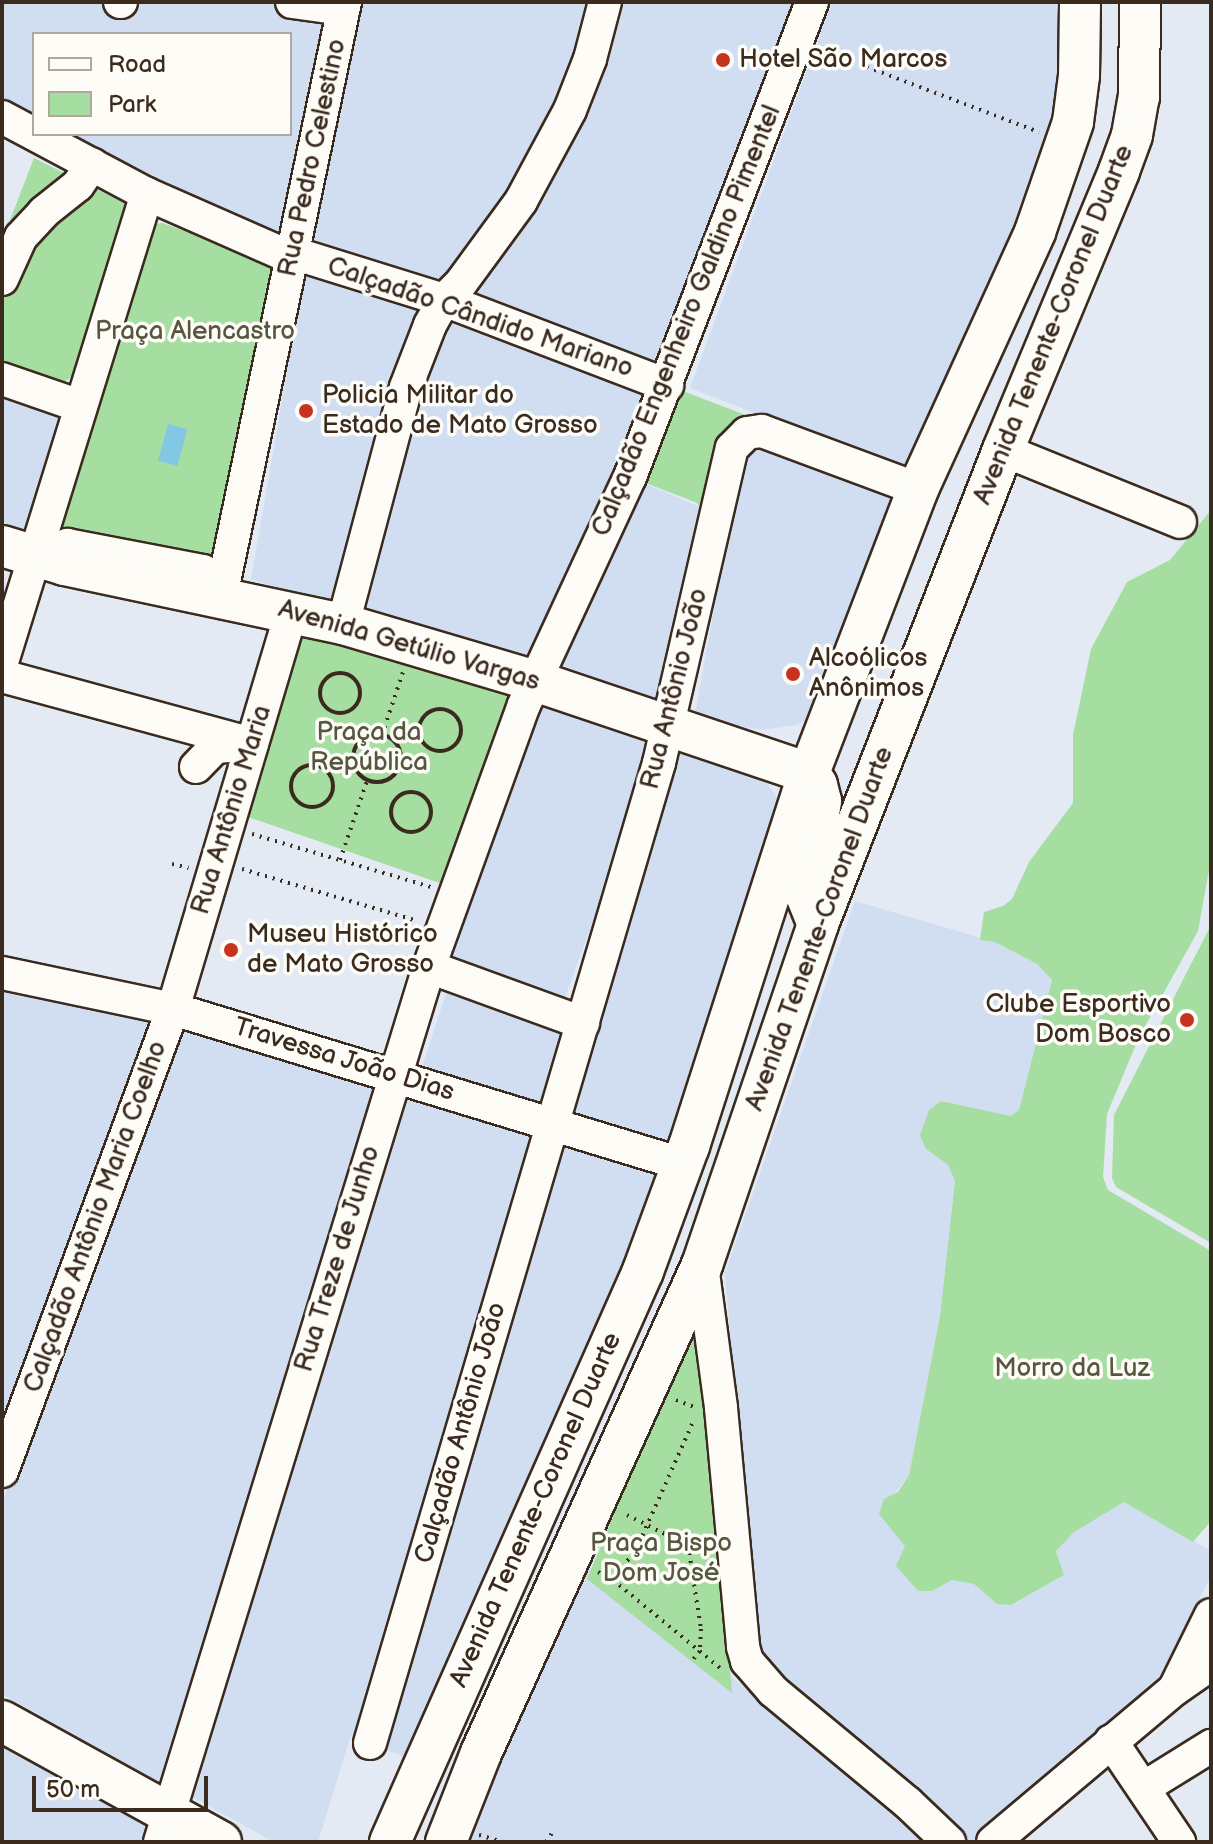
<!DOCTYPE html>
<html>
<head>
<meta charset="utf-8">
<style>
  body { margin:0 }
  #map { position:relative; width:1213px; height:1844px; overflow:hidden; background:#e3eaf4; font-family:"Balsamiq Sans",sans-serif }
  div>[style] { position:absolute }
  .built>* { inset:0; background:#d1def2; transform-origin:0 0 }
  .green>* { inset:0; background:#a6dda0; transform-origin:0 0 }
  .water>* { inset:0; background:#82c7e3; transform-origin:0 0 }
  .path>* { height:4px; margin-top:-2px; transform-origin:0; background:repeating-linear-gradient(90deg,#3b2a1e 0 2px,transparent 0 8px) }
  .path>.ring { margin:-2px; padding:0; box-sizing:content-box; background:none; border:4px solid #3b2a1e; border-radius:50% }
  .roads { filter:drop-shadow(2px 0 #3b2a1e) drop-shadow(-2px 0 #3b2a1e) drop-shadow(0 2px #3b2a1e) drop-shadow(0 -2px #3b2a1e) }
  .minor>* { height:32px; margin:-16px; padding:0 16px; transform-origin:16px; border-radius:16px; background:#fdfcf7 }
  .major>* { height:40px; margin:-20px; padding:0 20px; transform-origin:20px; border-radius:20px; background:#fdfcf7 }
  .dots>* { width:22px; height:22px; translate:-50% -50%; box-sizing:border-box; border:4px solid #fdfcf7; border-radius:50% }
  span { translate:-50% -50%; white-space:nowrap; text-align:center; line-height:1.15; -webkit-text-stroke:7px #fdfcf7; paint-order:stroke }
  .poi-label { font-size:26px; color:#3b2a1e }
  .left { translate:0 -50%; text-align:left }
  .right { translate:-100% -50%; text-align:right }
  .street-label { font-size:26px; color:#3b2a1e }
  .park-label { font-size:26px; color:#56573e }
  .frame { position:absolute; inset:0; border:4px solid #3b2a1e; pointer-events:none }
  .legend { position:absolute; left:32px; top:32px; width:260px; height:104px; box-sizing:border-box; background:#fdfcf7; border:2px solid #afa8a0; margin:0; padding:10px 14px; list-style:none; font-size:24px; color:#3b2a1e }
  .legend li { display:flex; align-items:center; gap:16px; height:40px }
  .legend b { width:40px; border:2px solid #afa8a0 }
  .scale { position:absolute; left:32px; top:1776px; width:176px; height:36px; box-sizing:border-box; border:4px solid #3b2a1e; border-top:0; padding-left:10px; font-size:24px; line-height:28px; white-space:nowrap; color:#3b2a1e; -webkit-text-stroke:6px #fdfcf7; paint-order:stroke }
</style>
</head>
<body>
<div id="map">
  <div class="built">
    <div style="clip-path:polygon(2px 2px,338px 2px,288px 250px,59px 134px,290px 134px,290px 34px,34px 34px,34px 121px,2px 105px)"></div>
    <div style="clip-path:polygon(355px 2px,608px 2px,560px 134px,620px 20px,622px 2px,807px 2px,666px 376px,473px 302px,556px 143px,440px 293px,303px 248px)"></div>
    <div style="clip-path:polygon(832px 2px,1072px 2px,1064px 128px,923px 462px,901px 471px,690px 388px)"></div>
    <div style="clip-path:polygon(305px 267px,437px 303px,342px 610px,251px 579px)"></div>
    <div style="clip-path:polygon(456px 308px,662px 387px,534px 670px,352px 614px,433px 349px)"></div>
    <div style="clip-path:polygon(2px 385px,72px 410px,35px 540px,2px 529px)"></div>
    <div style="clip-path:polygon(758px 442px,912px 492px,819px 713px,797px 725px,762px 730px,694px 719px,743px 450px)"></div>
    <div style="clip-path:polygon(639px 481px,707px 510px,667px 716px,547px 672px)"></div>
    <div style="left:540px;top:704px;width:124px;height:280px;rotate:20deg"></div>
    <div style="clip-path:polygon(681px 750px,761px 774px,780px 802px,680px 1154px,561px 1119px)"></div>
    <div style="clip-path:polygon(855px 901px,995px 942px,1037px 964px,1052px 980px,1019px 1110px,1011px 1116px,941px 1101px,926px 1149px,948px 1165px,955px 1181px,940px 1316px,909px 1475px,879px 1514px,893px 1527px,905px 1546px,903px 1555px,932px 1591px,952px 1580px,974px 1584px,997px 1604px,1012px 1605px,1064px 1575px,1056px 1551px,1073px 1532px,1124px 1502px,1211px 1551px,1211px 1576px,1155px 1685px,974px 1842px,967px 1842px,772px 1676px,756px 1648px,725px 1273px)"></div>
    <div style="clip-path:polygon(2px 981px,163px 1016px,2px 1456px)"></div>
    <div style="left:449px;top:984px;width:135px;height:96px;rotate:18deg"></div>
    <div style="clip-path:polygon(178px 1018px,378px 1079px,161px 1783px,2px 1694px,2px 1504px)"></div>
    <div style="clip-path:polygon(412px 1087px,548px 1132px,364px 1740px,351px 1735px,318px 1842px,274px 1842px,192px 1797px)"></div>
    <div style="clip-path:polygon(557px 1134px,646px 1168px,668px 1181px,407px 1758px,379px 1747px)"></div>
    <div style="clip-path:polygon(586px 1565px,764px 1702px,927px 1842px,466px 1842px,483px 1791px)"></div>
    <div style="clip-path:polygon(2px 1744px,153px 1829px,149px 1842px,2px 1842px)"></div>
  </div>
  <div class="green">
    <div style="clip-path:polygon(34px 158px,126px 204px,131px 215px,74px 374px,63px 384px,2px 367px,2px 241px)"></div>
    <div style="clip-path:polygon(162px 223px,276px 263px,217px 559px,209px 561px,53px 532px,156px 224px)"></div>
    <div style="clip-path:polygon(667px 385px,764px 422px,711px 515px,695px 502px,630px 477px)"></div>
    <div style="clip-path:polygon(1211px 510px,1211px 859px,1198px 931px,1139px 1037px,1107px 1114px,1103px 1177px,1108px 1190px,1211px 1251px,1211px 1521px,1193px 1542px,1124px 1502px,1074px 1532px,1056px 1551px,1064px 1575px,1011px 1605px,997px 1604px,974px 1584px,952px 1580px,932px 1591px,918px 1591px,896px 1566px,905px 1546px,879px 1514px,884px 1499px,898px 1492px,909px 1475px,940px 1316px,955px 1181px,948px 1165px,926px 1149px,920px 1135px,929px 1110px,941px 1101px,1011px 1116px,1019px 1110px,1052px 980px,1037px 964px,995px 942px,980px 940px,984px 912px,1003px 906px,1012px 899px,1029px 862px,1073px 803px,1073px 735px,1091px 649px,1127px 582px,1170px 560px)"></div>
    <div style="left:297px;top:618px;width:235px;height:204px;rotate:19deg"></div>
    <div style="clip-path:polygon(1211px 925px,1211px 1243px,1116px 1187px,1112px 1178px,1114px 1115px)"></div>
    <div style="clip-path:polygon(696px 1339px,705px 1349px,732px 1693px,587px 1579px,684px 1345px)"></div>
  </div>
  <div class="water">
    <div style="left:168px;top:424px;width:20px;height:38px;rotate:15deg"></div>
  </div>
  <div class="path">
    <div style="left:822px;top:50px;width:232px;rotate:20.7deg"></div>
    <div class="ring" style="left:320px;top:673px;width:36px;height:36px"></div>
    <div class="ring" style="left:419px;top:709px;width:38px;height:38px"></div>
    <div class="ring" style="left:353px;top:734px;width:44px;height:44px"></div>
    <div style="left:382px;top:735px;width:66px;rotate:-71.6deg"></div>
    <div class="ring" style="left:291px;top:765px;width:38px;height:38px"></div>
    <div class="ring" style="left:391px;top:792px;width:36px;height:36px"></div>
    <div style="left:252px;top:834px;width:187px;rotate:16.5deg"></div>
    <div style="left:340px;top:860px;width:83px;rotate:-71.1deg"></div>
    <div style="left:172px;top:864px;width:17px;rotate:13deg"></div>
    <div style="left:242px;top:869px;width:183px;rotate:16.5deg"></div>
    <div style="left:676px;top:1400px;width:19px;rotate:21deg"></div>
    <div style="left:627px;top:1515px;width:78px;rotate:26.6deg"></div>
    <div style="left:697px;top:1550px;width:11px;rotate:-5deg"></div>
    <div style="left:688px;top:1545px;width:85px;rotate:81.2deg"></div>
    <div style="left:701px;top:1629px;width:22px;rotate:93deg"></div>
    <div style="left:700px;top:1651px;width:13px;rotate:129deg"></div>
    <div style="left:598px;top:1572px;width:17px;rotate:28deg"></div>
    <div style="left:613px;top:1580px;width:38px;rotate:-53deg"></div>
    <div style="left:636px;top:1550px;width:140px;rotate:-66deg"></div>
    <div style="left:613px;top:1580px;width:139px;rotate:39.4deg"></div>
    <div style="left:479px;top:1835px;width:26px;rotate:16deg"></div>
    <div style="left:546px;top:1842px;width:11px;rotate:-56deg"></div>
  </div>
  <div class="roads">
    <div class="minor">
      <div style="left:120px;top:2px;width:1px"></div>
      <div style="left:292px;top:2px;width:51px;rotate:7.8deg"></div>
      <div style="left:2px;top:117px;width:164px;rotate:28deg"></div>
      <div style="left:147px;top:194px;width:158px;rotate:23.8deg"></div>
      <div style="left:293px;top:253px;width:158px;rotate:17.3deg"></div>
      <div style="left:444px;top:300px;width:239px;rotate:20.9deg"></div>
      <div style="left:2px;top:279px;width:46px;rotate:-65.7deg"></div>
      <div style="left:21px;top:237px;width:34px;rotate:-47deg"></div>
      <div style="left:44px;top:212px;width:43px;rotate:-38.5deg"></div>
      <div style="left:78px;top:185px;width:25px;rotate:-56deg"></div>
      <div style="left:2px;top:379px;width:83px;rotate:19.1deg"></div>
      <div style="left:1003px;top:450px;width:191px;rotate:22.1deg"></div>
      <div style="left:35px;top:558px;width:35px;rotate:-22deg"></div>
      <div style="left:67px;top:545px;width:138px;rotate:10.8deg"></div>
      <div style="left:203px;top:571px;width:31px;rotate:54deg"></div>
      <div style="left:221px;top:596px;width:607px;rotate:-78.21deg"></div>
      <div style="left:343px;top:624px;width:245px;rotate:-75.1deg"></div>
      <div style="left:406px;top:387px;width:66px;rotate:-68.8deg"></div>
      <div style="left:430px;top:325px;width:29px;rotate:-61deg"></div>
      <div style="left:444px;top:300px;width:24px;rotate:-45deg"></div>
      <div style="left:461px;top:283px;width:102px;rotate:-53.8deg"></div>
      <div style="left:521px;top:201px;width:103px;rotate:-61.7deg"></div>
      <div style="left:570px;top:110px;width:55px;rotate:-68.6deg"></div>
      <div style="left:590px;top:59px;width:59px;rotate:-75.3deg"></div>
      <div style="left:2px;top:662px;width:490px;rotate:-72.8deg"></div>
      <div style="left:2px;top:676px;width:259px;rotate:15.2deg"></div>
      <div style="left:196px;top:767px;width:28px;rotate:-46deg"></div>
      <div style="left:215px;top:747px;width:30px;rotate:-4deg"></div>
      <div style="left:429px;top:967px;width:164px;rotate:20deg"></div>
      <div style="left:2px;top:973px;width:175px;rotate:11.9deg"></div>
      <div style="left:173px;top:1009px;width:532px;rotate:16.94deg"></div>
      <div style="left:702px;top:1265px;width:144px;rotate:82.4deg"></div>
      <div style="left:721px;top:1408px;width:240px;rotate:84.7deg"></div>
      <div style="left:743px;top:1647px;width:15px;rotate:74deg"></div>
      <div style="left:747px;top:1661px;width:40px;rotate:49deg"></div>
      <div style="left:773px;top:1691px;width:175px;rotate:39.7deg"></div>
      <div style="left:908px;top:1803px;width:57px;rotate:43.6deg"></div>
      <div style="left:2px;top:1471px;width:493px;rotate:-69.7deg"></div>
      <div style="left:173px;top:1009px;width:416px;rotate:-73.4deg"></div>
      <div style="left:1176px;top:1686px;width:79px;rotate:-63.8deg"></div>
      <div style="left:1111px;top:1741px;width:122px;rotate:56deg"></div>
      <div style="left:370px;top:1743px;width:1022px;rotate:-73.57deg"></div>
      <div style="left:659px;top:763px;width:323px;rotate:-77deg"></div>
      <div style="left:732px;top:448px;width:21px;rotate:-45deg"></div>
      <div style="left:747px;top:433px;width:15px;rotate:-8deg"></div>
      <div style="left:762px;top:431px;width:166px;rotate:20.4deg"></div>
      <div style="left:1145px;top:1787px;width:78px;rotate:-31.8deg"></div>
      <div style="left:160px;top:1842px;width:915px;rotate:-72.91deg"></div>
      <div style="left:429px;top:967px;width:279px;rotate:-70.1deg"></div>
      <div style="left:524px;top:705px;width:251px;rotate:-65.1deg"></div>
      <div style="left:630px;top:477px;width:509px;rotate:-69.04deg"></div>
      <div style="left:993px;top:1842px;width:238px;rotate:-40.1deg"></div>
      <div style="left:1175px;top:1689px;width:44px;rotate:-34.8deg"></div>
    </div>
    <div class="major">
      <div style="left:2px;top:546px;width:66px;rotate:16.8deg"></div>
      <div style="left:65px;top:565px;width:284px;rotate:12deg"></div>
      <div style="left:343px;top:624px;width:200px;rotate:16.5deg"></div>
      <div style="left:535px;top:681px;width:289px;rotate:18.6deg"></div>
      <div style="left:809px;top:773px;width:14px;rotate:56deg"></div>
      <div style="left:817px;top:785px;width:16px;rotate:76deg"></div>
      <div style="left:821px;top:801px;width:95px;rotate:99.1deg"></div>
      <div style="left:806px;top:895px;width:27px;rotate:68deg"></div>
      <div style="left:2px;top:1721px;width:250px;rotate:28.9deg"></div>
      <div style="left:390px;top:1842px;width:625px;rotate:-66.1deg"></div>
      <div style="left:643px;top:1271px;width:133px;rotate:-69.8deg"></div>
      <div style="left:689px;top:1146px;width:392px;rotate:-72.2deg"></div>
      <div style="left:809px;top:773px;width:304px;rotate:-69deg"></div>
      <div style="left:918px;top:489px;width:282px;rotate:-65.5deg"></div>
      <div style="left:1035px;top:232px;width:116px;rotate:-70.9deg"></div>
      <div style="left:1073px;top:122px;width:46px;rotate:-82.6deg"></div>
      <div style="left:1079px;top:76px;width:74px;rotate:-89.2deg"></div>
      <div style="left:446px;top:1842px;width:96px;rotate:-68.5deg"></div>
      <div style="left:481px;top:1753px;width:536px;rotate:-65.64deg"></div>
      <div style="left:702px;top:1265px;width:360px;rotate:-71.2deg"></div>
      <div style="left:818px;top:924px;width:509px;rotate:-68.68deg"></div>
      <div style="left:1003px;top:450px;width:302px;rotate:-67.4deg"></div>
      <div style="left:1119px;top:171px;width:38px;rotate:-70deg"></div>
      <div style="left:1132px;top:135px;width:39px;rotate:-80deg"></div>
      <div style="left:1139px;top:97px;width:95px;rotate:-89.4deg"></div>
    </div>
  </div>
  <div class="dots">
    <div style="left:723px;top:60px;background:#c8321e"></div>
    <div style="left:306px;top:411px;background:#c8321e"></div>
    <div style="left:793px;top:674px;background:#c8321e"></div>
    <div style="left:231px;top:950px;background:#c8321e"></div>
    <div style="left:1187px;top:1020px;background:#c8321e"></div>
  </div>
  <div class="poi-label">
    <span class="left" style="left:739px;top:60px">Hotel São Marcos</span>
    <span class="left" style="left:322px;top:411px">Policia Militar do<br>Estado de Mato Grosso</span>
    <span class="left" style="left:809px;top:674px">Alcoólicos<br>Anônimos</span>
    <span class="left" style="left:247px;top:950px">Museu Histórico<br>de Mato Grosso</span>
    <span class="right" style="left:1171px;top:1020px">Clube Esportivo<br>Dom Bosco</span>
  </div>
  <div class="street-label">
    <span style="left:313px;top:158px;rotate:-78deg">Rua Pedro Celestino</span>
    <span style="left:480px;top:318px;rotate:19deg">Calçadão Cândido Mariano</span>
    <span style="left:687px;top:321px;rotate:-68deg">Calçadão Engenheiro Galdino Pimentel</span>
    <span style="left:1054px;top:325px;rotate:-68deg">Avenida Tenente-Coronel Duarte</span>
    <span style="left:409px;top:646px;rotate:16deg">Avenida Getúlio Vargas</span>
    <span style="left:675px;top:689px;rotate:-76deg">Rua Antônio João</span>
    <span style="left:232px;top:810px;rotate:-73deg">Rua Antônio Maria</span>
    <span style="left:820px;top:929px;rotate:-70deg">Avenida Tenente-Coronel Duarte</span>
    <span style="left:344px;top:1060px;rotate:17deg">Travessa João Dias</span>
    <span style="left:96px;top:1217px;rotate:-70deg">Calçadão Antônio Maria Coelho</span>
    <span style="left:338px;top:1259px;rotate:-73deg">Rua Treze de Junho</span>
    <span style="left:461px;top:1433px;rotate:-74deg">Calçadão Antônio João</span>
    <span style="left:536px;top:1510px;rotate:-66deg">Avenida Tenente-Coronel Duarte</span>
  </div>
  <div class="park-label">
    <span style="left:195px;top:332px">Praça Alencastro</span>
    <span style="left:369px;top:748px">Praça da<br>República</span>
    <span style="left:1072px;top:1369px">Morro da Luz</span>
    <span style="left:661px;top:1559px">Praça Bispo<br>Dom José</span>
  </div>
  <div class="frame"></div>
  <ul class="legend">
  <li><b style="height:10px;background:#fdfcf7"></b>Road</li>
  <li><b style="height:22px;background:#a6dda0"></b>Park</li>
  </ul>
  <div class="scale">50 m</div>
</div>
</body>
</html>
